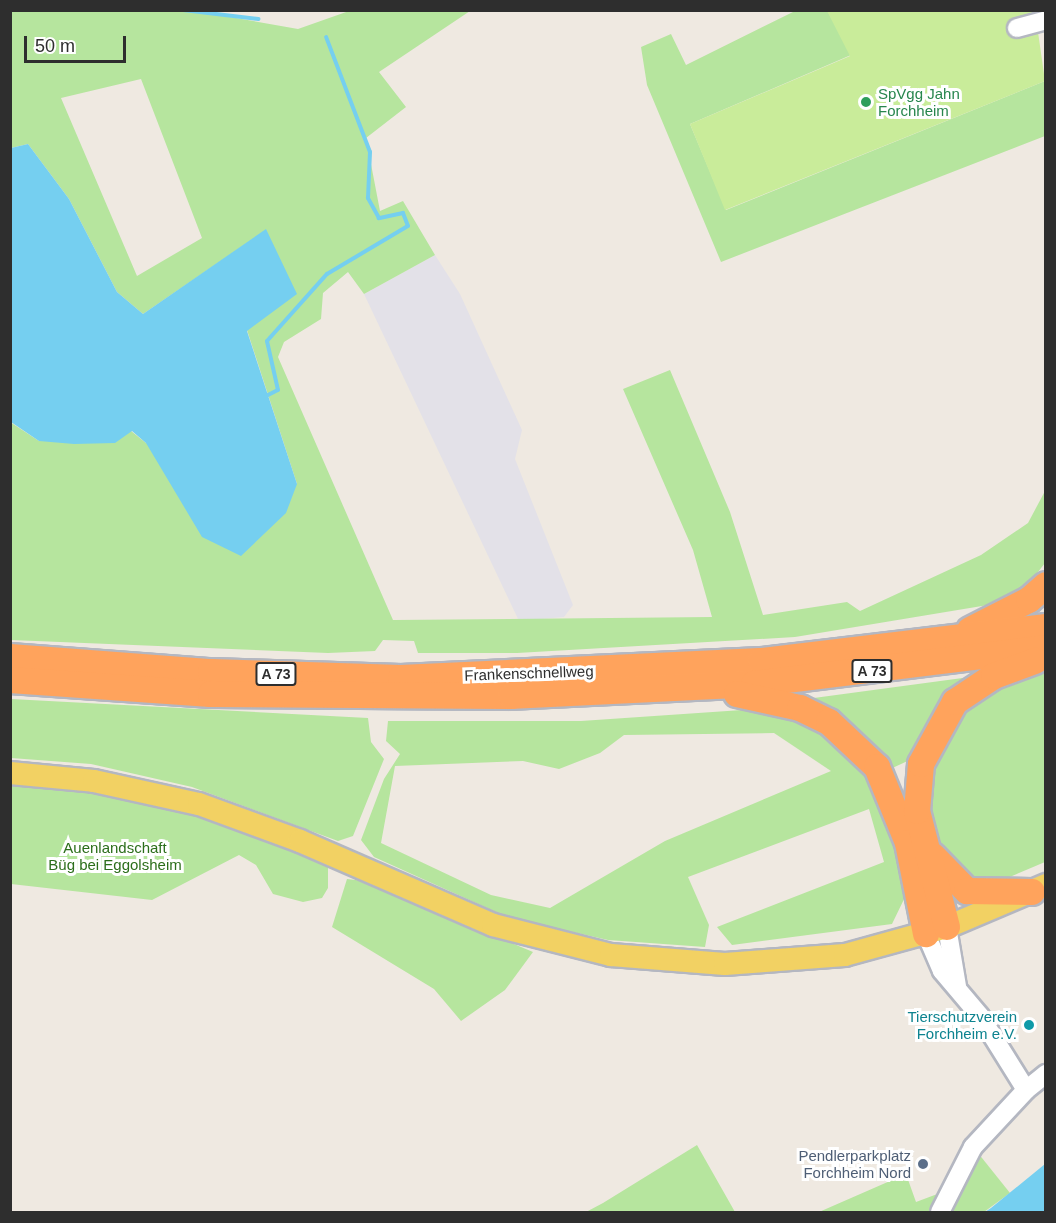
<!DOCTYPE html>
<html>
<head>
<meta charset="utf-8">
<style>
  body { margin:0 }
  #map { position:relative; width:1056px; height:1223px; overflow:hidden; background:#efe9e1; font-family:Arial,sans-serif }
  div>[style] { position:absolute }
  .industrial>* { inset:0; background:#e3e1e8 }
  .green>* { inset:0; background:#b6e59e }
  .pitch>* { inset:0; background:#c9ec9a }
  .water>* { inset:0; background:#75cff0 }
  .stream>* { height:4px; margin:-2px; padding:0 2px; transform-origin:2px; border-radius:2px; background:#75cff0 }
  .roads { filter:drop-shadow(2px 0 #b4b7c1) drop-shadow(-2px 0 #b4b7c1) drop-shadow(0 2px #b4b7c1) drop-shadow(0 -2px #b4b7c1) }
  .minor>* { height:18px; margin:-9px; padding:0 9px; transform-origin:9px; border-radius:9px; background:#fff }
  .major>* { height:22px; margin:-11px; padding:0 11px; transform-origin:11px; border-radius:11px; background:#f2d163 }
  .highway>* { height:26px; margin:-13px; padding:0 13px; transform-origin:13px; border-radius:13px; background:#ffa35c }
  .dots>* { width:16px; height:16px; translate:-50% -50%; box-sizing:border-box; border:3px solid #fff; border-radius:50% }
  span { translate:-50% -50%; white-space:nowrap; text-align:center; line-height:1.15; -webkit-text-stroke:6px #fff; paint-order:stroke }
  .shield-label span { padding:2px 4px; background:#fff; border:2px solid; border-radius:4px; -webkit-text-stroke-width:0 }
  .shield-label { font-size:14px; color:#2e2e2e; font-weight:700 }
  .leisure-label { font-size:15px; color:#27864d }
  .left { translate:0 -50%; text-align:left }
  .street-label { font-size:15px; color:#2e2e2e }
  .park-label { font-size:15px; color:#2c6e1b }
  .culture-label { font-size:15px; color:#0d838f }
  .right { translate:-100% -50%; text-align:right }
  .service-label { font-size:15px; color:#4e5e75 }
  .frame { position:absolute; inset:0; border:12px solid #2e2e2e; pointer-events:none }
  .scale { position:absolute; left:24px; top:36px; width:102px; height:27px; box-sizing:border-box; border:3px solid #2e2e2e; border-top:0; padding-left:8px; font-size:18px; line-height:21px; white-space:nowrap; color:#2e2e2e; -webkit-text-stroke:4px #fff; paint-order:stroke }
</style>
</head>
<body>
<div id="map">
  <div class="industrial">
    <div style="clip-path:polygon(435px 255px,460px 294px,522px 430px,515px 459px,573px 605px,564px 617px,519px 621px,364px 294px)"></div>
  </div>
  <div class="green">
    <div style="clip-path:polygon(827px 10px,851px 55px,690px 124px,726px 210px,1045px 81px,1045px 136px,721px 262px,647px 85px,641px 47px,671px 34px,686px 65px,795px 11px)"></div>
    <div style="clip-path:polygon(evenodd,11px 11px,196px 11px,298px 29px,349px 11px,470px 11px,379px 72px,406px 107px,366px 138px,380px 211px,403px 201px,435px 255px,364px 294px,348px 272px,323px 293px,321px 319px,284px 342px,278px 357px,393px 620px,712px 617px,693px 550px,623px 389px,670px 370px,730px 512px,763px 615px,847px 602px,860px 611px,981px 555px,1028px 523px,1045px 491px,1045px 563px,1024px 590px,1000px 603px,795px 637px,517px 653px,418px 653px,414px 641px,383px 640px,375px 651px,328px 653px,11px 640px,10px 422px,39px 441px,131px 431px,146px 443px,297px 484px,247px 330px,266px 230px,143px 314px,117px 292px,69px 199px,28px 144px,11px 148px,11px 11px,141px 79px,202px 238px,137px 276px,61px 98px,141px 79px)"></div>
    <div style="clip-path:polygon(1045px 672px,1045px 862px,993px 884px,971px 883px,932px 839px,924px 798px,949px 717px,998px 681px)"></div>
    <div style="clip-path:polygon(970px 677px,931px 715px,914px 758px,886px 771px,799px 700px)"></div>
    <div style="clip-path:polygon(11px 699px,368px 718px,371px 742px,384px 759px,353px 836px,338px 841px,192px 787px,91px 764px,11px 758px)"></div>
    <div style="clip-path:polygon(evenodd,771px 708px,848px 745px,877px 781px,895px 827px,907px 893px,892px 924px,732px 945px,717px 927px,884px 862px,869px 809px,688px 877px,709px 925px,705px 947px,608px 940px,507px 917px,374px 857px,361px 840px,384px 779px,400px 754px,386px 741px,388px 721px,581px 721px,771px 708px,774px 733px,831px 771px,665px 841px,550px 908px,491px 895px,381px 843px,395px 766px,523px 761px,559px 769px,600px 753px,624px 735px,774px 733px)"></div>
    <div style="clip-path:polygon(10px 786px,129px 794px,287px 844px,328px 866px,328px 888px,322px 898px,303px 902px,273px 894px,256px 865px,239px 855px,152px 900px,11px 884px)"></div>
    <div style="clip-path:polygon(347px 879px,364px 881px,533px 952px,505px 990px,461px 1021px,434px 989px,332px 927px)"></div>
    <div style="clip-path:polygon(697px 1145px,735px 1212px,586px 1212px,603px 1203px)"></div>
    <div style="clip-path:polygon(978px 1153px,1010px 1193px,984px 1212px,945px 1212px)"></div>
    <div style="clip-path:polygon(906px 1174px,916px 1202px,940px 1193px,931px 1212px,819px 1212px)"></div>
  </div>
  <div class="pitch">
    <div style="clip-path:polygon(827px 11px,1035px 11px,1045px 81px,725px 210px,690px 124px,850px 56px)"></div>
  </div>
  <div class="water">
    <div style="clip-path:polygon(28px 144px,69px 199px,117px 292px,143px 314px,266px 229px,297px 294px,247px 331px,297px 484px,286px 513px,241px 556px,202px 537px,146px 443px,132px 431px,115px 443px,74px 444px,39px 441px,11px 422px,11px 148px)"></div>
    <div style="clip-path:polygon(1045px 1164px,1045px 1212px,985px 1212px,991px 1208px)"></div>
  </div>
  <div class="stream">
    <div style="left:183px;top:10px;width:76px;rotate:6.8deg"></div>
    <div style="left:268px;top:395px;width:11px;rotate:-27deg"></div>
    <div style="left:278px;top:390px;width:50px;rotate:-102.7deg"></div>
    <div style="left:267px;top:341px;width:90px;rotate:-48.2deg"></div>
    <div style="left:327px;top:274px;width:94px;rotate:-30.7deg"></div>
    <div style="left:408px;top:226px;width:14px;rotate:-111deg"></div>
    <div style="left:403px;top:213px;width:25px;rotate:168deg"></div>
    <div style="left:379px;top:218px;width:23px;rotate:-119deg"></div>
    <div style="left:368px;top:198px;width:46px;rotate:-87.5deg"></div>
    <div style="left:370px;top:152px;width:123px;rotate:-110.9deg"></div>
  </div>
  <div class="roads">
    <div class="minor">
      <div style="left:1017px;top:28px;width:30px;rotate:-15deg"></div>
      <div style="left:947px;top:927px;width:60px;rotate:80.4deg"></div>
      <div style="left:926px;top:934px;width:40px;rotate:66.6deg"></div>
      <div style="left:942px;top:971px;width:59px;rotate:49.8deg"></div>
      <div style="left:980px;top:1016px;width:87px;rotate:58.1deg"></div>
      <div style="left:1026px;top:1090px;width:78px;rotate:132.9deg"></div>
      <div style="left:973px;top:1147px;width:73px;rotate:116.9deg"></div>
      <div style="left:1026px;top:1090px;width:26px;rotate:-39deg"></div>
    </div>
    <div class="major">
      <div style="left:10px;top:773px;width:84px;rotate:5.4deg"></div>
      <div style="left:94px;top:781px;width:107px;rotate:12.4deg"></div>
      <div style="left:199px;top:804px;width:108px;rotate:20.1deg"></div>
      <div style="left:300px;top:841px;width:210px;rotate:23.5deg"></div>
      <div style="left:493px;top:925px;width:122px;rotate:14.3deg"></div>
      <div style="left:611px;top:955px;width:114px;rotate:4.5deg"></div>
      <div style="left:725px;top:964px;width:120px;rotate:-4.3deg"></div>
      <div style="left:845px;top:955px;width:106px;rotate:-15.4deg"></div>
      <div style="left:947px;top:927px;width:108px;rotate:-23deg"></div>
    </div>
    <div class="highway">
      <div style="left:970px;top:630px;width:66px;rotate:-27deg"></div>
      <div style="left:1029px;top:600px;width:23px;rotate:-41deg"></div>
      <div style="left:10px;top:657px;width:202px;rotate:4.3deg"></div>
      <div style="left:211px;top:672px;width:190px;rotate:1.8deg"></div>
      <div style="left:401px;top:678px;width:360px;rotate:-2.7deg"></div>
      <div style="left:761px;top:661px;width:287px;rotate:-6.8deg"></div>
      <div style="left:10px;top:680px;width:201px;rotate:4deg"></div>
      <div style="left:211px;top:694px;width:301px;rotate:0.4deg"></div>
      <div style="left:512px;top:696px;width:242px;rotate:-2.8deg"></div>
      <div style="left:754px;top:684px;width:294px;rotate:-7deg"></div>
      <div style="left:737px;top:694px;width:65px;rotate:12.5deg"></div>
      <div style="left:800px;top:708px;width:32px;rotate:26deg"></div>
      <div style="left:829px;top:722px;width:66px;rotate:43.2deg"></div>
      <div style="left:877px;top:767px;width:82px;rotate:67.8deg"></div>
      <div style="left:908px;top:843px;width:93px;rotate:78.8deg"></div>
      <div style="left:933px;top:856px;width:49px;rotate:45.8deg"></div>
      <div style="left:967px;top:891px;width:65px;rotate:0.9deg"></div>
      <div style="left:947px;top:927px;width:120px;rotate:-104.5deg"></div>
      <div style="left:917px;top:811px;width:47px;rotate:-85.1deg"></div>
      <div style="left:921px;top:764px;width:71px;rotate:-61.3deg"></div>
      <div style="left:955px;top:702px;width:47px;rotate:-33.7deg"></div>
      <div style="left:994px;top:676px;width:44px;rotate:-20.1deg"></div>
    </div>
  </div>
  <div class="dots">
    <div style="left:866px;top:102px;background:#2e9e5b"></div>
    <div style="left:1029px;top:1025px;background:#0f9aa8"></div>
    <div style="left:923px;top:1164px;background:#5c6f8a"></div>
  </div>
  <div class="shield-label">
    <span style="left:872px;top:671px">A 73</span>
    <span style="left:276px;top:674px">A 73</span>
  </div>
  <div class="leisure-label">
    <span class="left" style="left:878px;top:102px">SpVgg Jahn<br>Forchheim</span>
  </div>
  <div class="street-label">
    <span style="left:529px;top:673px;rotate:-2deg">Frankenschnellweg</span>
  </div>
  <div class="park-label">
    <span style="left:115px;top:856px">Auenlandschaft<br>Büg bei Eggolsheim</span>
  </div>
  <div class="culture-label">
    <span class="right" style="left:1017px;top:1025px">Tierschutzverein<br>Forchheim e.V.</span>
  </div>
  <div class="service-label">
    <span class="right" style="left:911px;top:1164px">Pendlerparkplatz<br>Forchheim Nord</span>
  </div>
  <div class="frame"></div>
  <div class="scale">50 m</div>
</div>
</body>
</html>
